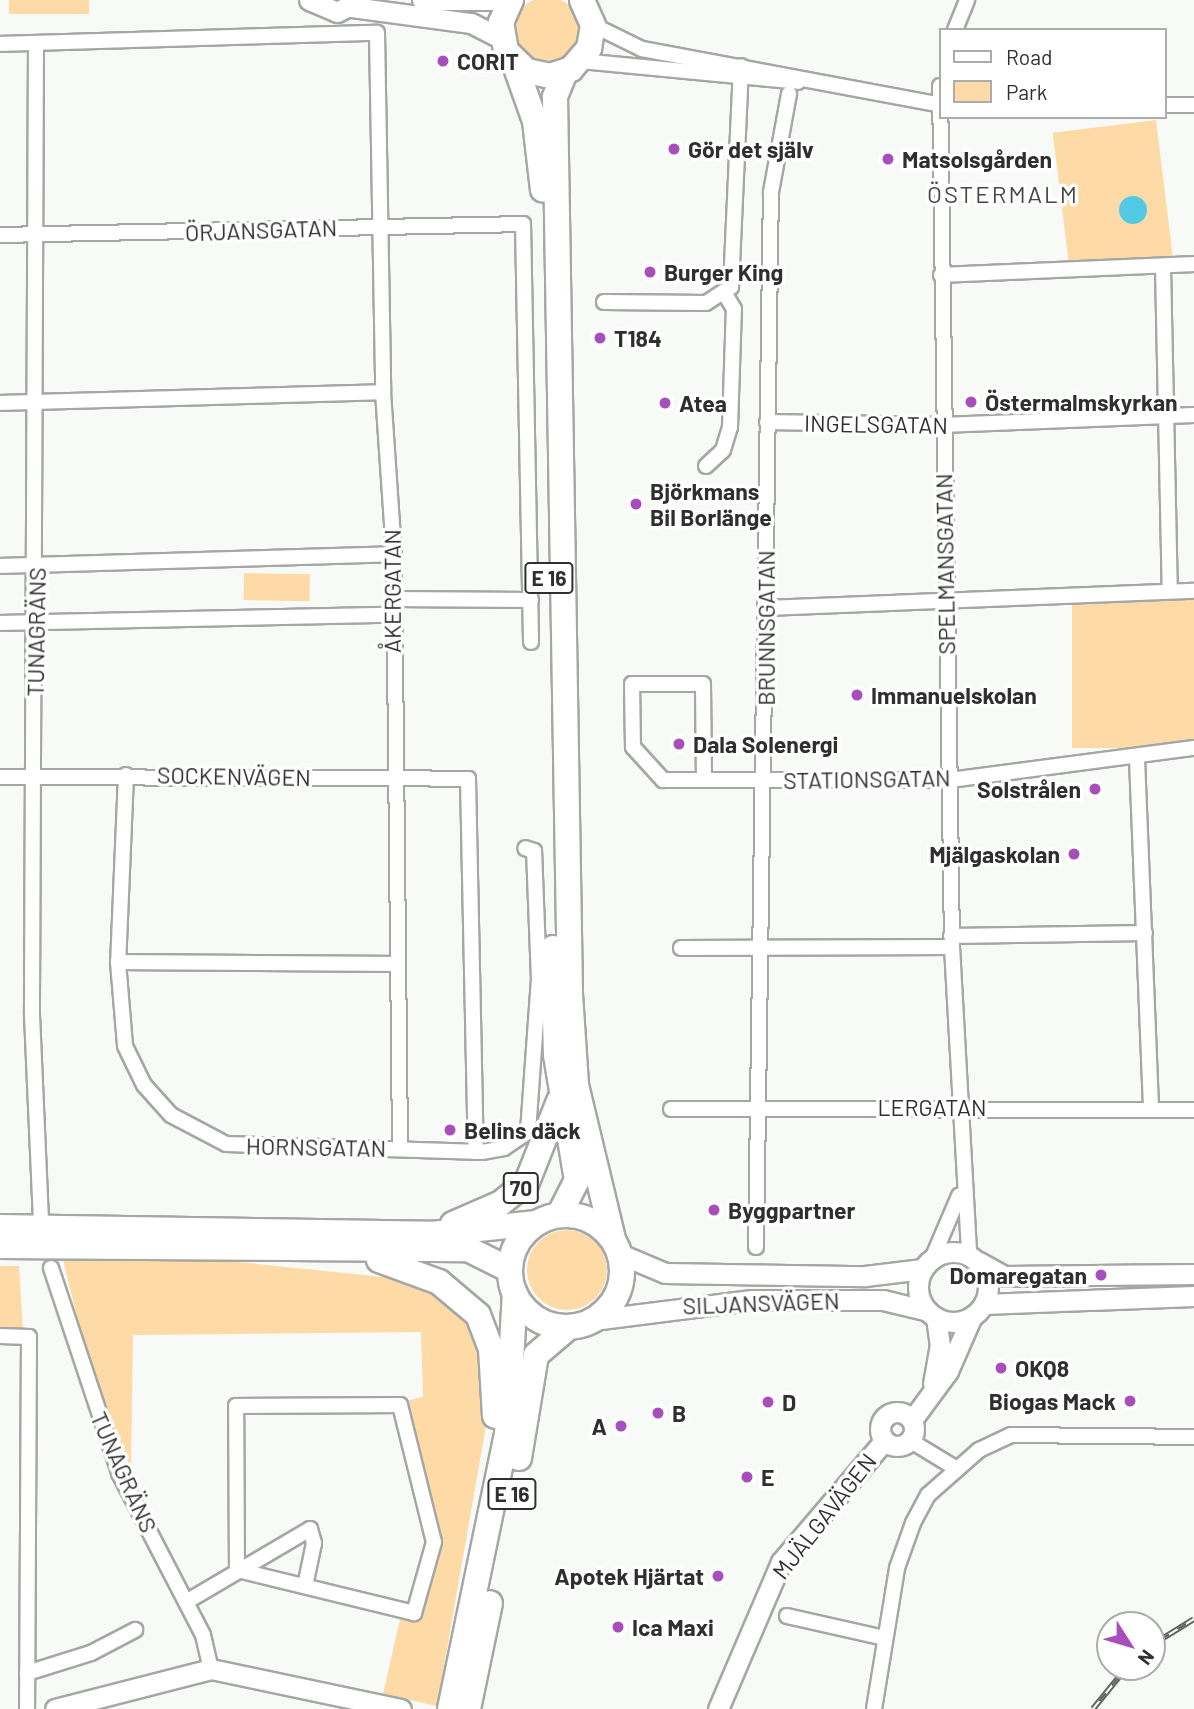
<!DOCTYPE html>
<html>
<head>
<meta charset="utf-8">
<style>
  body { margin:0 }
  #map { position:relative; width:1194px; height:1709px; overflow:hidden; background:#f7faf6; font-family:Barlow,sans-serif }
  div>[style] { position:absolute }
  .green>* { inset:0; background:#fedaa7; transform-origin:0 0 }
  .round { border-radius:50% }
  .water>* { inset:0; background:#53cae4 }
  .roads { filter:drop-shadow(2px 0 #a4a7a4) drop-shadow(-2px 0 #a4a7a4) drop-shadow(0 2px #a4a7a4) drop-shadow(0 -2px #a4a7a4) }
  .street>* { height:14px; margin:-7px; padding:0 7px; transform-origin:7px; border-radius:7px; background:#fff }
  .secondary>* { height:19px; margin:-9.5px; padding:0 9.5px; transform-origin:9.5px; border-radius:9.5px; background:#fff }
  .secondary>.ring { margin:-9.5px; padding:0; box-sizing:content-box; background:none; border:19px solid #fff; border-radius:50% }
  .highway>* { height:24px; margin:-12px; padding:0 12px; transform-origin:12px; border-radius:12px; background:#fff }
  .highway>.ring { margin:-12px; padding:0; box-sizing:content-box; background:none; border:24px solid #fff; border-radius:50% }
  .rail>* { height:6px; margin-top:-3px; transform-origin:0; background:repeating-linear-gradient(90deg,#fff 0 10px,#626462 0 20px); box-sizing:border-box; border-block:2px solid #626462 }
  .dots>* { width:19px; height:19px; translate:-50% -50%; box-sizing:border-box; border:4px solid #fff; border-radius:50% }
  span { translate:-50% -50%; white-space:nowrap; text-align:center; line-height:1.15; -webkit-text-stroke:7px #fff; paint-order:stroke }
  .shield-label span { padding:2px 5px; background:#fff; border:2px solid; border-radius:5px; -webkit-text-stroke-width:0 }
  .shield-label { font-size:21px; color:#2e2f2e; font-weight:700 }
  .poi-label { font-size:23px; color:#2e2f2e; font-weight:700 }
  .left { translate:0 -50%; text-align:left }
  .right { translate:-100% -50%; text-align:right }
  .street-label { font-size:23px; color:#2e2f2e }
  .neighbourhood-label { font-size:24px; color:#444744; letter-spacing:2px }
  .legend { position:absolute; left:939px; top:28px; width:228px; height:91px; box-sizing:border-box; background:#fff; border:2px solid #abacab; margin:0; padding:9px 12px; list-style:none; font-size:21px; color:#2e2f2e }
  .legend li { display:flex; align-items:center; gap:14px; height:35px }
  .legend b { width:35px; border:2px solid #abacab }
  .north { position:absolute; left:1096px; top:1611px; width:70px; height:70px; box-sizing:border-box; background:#fff; border:2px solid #abacab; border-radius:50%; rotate:127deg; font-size:19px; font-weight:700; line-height:28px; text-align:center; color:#2e2f2e }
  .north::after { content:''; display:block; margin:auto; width:24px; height:32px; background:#a64ebb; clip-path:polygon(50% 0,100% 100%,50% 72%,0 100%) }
</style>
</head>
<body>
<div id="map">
  <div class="green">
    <div class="round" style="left:514px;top:-3px;width:66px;height:66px"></div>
    <div style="left:9px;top:0;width:80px;height:14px"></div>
    <div style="left:1156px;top:120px;width:140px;height:104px;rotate:83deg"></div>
    <div style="left:244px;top:573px;width:66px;height:27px;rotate:1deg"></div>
    <div style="left:1194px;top:591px;width:157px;height:122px;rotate:90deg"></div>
    <div class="round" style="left:527px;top:1230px;width:80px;height:80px"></div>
    <div style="clip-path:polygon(62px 1256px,238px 1262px,403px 1279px,433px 1288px,478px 1331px,487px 1420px,437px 1706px,383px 1694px,401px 1615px,418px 1619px,438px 1543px,402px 1402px,423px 1397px,421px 1332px,133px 1335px,131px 1469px,89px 1365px)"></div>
    <div style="clip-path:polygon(0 1266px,19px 1266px,23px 1332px,0 1331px)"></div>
  </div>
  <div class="water">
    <div class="round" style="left:1119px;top:196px;width:28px;height:28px"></div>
  </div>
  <div class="roads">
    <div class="street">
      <div style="left:593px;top:25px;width:55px;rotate:26.1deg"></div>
      <div style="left:642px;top:49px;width:303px;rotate:10.6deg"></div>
      <div style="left:955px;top:30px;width:32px;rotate:-68deg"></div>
      <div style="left:0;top:44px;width:377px;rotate:-1.7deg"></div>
      <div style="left:377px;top:33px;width:359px;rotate:89deg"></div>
      <div style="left:383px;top:392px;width:162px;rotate:86.1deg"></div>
      <div style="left:394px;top:554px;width:594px;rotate:89.42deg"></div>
      <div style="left:36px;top:44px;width:971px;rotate:90.24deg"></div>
      <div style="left:32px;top:1015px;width:205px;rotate:87.5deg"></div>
      <div style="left:581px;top:61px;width:218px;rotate:5.5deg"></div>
      <div style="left:940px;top:86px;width:861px;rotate:89.2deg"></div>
      <div style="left:952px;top:947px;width:308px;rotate:86.8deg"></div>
      <div style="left:1164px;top:105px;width:30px"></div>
      <div style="left:0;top:235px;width:523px;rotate:-1.2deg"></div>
      <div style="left:523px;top:224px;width:418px;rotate:88.9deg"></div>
      <div style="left:1163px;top:267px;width:324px;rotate:88.8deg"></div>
      <div style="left:941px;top:275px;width:253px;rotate:-2.5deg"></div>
      <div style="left:604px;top:302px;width:102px;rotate:0.6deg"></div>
      <div style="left:706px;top:303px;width:30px;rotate:-33deg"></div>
      <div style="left:731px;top:287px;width:221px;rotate:-87.4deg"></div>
      <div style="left:0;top:403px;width:383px;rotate:-1.6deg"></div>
      <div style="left:767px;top:422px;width:175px;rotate:1deg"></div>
      <div style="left:942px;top:425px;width:252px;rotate:-2.3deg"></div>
      <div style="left:706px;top:466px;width:23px;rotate:-43deg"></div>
      <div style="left:723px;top:450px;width:24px;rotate:-73deg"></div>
      <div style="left:730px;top:427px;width:118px;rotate:-88.1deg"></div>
      <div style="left:734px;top:309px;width:17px;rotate:-121deg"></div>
      <div style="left:0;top:566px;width:394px;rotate:-1.7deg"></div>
      <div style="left:393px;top:599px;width:138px;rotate:0.4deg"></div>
      <div style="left:766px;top:608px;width:428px;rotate:-2.3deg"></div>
      <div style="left:0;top:623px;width:393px;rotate:-1.2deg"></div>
      <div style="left:1137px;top:759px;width:350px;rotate:87.7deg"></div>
      <div style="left:126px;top:775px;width:187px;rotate:92.4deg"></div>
      <div style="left:118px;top:962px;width:84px;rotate:85.2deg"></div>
      <div style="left:125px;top:1046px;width:43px;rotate:64deg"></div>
      <div style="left:144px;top:1085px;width:40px;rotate:48deg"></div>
      <div style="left:171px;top:1115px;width:62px;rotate:27.8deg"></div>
      <div style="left:226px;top:1144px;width:256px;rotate:1.8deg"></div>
      <div style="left:482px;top:1152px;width:22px;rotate:-10deg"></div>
      <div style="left:504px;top:1148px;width:29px;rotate:-34deg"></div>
      <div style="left:528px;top:1132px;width:152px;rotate:-85.9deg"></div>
      <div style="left:539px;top:980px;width:129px;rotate:-92.2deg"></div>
      <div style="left:534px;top:851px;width:9px;rotate:-162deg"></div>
      <div style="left:0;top:777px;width:468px;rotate:0.2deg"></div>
      <div style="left:468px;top:779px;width:373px;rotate:88.8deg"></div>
      <div style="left:704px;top:780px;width:96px;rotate:-90.6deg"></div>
      <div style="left:703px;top:684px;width:71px;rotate:180deg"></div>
      <div style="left:632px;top:684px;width:63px;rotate:89.1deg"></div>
      <div style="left:633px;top:747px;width:45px;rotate:47.7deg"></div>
      <div style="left:663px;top:780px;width:287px"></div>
      <div style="left:950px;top:780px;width:246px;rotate:-7.5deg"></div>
      <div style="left:951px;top:936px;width:194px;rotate:-0.9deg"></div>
      <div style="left:681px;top:948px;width:271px;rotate:-0.2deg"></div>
      <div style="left:118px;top:962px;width:278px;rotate:0.4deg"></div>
      <div style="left:671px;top:1109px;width:523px;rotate:0.11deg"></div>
      <div style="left:756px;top:1247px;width:1055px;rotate:-89.19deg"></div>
      <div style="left:771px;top:192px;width:100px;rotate:-79.6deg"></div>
      <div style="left:932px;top:1259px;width:69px;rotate:-66.8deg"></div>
      <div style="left:51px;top:1268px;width:216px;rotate:71.6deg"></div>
      <div style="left:119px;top:1473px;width:182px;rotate:62.6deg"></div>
      <div style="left:203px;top:1635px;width:35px;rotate:77deg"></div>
      <div style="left:0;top:1336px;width:29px;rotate:2deg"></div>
      <div style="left:29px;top:1337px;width:372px;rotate:90.3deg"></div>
      <div style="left:400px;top:1405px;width:141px;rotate:76.1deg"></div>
      <div style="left:434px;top:1542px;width:74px;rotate:105.7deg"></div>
      <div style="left:414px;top:1613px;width:182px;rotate:-166.3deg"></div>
      <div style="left:237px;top:1570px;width:164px;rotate:-90.3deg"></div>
      <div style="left:236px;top:1406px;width:164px;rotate:-0.3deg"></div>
      <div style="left:911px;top:1441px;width:54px;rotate:31.3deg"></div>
      <div style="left:186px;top:1602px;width:144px;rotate:-30.5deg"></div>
      <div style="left:310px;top:1529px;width:15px;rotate:74deg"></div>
      <div style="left:314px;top:1543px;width:44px;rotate:101.8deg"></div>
      <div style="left:787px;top:1616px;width:100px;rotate:12.7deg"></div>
      <div style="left:27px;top:1673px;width:67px;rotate:-17.4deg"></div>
      <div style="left:91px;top:1653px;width:50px;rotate:-27.6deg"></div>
      <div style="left:874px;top:1709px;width:143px;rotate:-80.7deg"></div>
      <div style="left:897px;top:1568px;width:48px;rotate:-70.4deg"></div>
      <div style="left:913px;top:1523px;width:32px;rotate:-62deg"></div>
      <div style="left:928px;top:1495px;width:68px;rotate:-41.4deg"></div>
      <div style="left:979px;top:1450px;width:35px;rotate:-25deg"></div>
      <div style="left:1011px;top:1435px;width:183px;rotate:0.6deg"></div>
    </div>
    <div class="secondary">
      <div style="left:309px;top:0;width:30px;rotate:23deg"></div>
      <div style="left:337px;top:12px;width:26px;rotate:-28deg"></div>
      <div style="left:422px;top:0;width:70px"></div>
      <div style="left:352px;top:7px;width:120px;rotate:7.7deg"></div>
      <div style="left:471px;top:23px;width:34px;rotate:27deg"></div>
      <div class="ring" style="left:918px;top:1252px;width:51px;height:51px"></div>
      <div style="left:620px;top:1254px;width:49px;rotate:22.9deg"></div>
      <div style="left:665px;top:1273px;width:200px;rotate:0.9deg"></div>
      <div style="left:865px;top:1276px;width:58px;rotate:-6.9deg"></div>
      <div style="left:979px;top:1262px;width:29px;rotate:29deg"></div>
      <div style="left:1004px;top:1276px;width:190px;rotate:-0.6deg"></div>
      <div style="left:984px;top:1304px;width:210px;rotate:-2.2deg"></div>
      <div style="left:593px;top:1320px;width:160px;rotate:-7.2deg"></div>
      <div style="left:752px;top:1300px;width:131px"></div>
      <div style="left:883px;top:1300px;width:46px;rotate:13.7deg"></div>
      <div style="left:933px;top:1384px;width:39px;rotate:-80deg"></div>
      <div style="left:940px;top:1346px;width:29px;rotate:-98deg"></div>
      <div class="ring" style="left:880px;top:1412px;width:15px;height:15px"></div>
      <div style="left:912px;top:1420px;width:61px;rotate:-53.7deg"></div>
      <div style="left:948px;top:1371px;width:60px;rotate:-66.4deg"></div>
      <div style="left:55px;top:1709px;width:161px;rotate:-14.4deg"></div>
      <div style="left:211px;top:1669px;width:194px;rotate:11.9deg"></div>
      <div style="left:718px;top:1709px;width:160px;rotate:-66.8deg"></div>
      <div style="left:781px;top:1562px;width:159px;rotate:-49.6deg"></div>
    </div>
    <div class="highway">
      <div style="left:511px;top:0;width:24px;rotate:114deg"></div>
      <div style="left:501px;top:22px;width:29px;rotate:80deg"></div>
      <div style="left:506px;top:51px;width:29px;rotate:44deg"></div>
      <div style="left:527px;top:71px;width:24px;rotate:12deg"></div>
      <div style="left:550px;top:76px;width:22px;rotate:-18deg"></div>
      <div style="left:571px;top:69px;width:28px;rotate:-49deg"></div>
      <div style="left:589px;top:48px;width:23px;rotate:-80deg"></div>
      <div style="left:593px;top:25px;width:27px;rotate:-114deg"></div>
      <div style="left:514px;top:62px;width:63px;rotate:70.4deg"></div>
      <div style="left:535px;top:121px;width:69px;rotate:83.4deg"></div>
      <div style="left:565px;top:72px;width:27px;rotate:112deg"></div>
      <div style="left:555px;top:97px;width:897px;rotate:89.04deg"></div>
      <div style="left:570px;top:994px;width:91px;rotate:86.2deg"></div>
      <div style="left:576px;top:1085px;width:158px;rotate:76.5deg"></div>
      <div style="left:553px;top:948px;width:107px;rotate:88.4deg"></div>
      <div style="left:556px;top:1055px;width:127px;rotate:80.5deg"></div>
      <div style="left:577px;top:1180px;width:39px;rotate:117deg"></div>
      <div class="ring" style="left:510px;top:1215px;width:88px;height:88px"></div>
      <div style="left:453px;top:1224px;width:52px;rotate:-23.6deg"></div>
      <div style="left:501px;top:1203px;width:33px;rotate:-39deg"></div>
      <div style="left:527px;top:1182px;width:87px;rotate:-68.4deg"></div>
      <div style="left:0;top:1227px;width:431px;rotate:0.9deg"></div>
      <div style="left:431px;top:1234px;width:106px;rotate:-6deg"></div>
      <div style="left:0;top:1246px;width:468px;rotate:0.4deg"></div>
      <div style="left:468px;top:1249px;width:47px;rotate:26.6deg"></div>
      <div style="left:379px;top:1260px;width:64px;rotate:20.1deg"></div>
      <div style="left:439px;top:1282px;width:51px;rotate:40.2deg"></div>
      <div style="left:478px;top:1315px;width:36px;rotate:69deg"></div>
      <div style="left:491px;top:1349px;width:67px;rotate:86.6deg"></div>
      <div style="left:519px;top:1458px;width:104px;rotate:-80.6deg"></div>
      <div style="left:536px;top:1355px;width:43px;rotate:-40.3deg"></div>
      <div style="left:450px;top:1709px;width:281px;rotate:-78.3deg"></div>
      <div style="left:507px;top:1434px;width:141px;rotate:-86.8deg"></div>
      <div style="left:468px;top:1709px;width:108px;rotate:-78.3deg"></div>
    </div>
  </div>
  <div class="rail">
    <div style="left:1152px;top:1645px;width:49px;rotate:-31.8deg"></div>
    <div style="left:1093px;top:1709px;width:54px;rotate:-51deg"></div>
  </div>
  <div class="dots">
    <div style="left:443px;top:61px;background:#a64ebb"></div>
    <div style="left:674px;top:149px;background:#a64ebb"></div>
    <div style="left:888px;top:159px;background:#a64ebb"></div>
    <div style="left:650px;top:272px;background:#a64ebb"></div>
    <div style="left:600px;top:338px;background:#a64ebb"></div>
    <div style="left:971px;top:402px;background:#a64ebb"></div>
    <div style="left:665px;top:403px;background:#a64ebb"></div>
    <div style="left:636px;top:504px;background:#a64ebb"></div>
    <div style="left:857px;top:695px;background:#a64ebb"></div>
    <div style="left:679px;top:744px;background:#a64ebb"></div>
    <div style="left:1095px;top:789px;background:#a64ebb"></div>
    <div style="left:1074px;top:854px;background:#a64ebb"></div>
    <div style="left:450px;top:1130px;background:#a64ebb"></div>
    <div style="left:714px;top:1210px;background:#a64ebb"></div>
    <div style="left:1101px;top:1275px;background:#a64ebb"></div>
    <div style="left:1001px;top:1368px;background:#a64ebb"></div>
    <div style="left:1130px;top:1401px;background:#a64ebb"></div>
    <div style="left:768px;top:1402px;background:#a64ebb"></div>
    <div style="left:658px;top:1413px;background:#a64ebb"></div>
    <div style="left:621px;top:1426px;background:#a64ebb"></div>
    <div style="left:747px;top:1477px;background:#a64ebb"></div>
    <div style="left:718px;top:1576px;background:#a64ebb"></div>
    <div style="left:618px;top:1627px;background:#a64ebb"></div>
  </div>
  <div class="shield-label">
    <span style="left:549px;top:578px">E 16</span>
    <span style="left:521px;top:1188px">70</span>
    <span style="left:512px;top:1494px">E 16</span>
  </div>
  <div class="poi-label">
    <span class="left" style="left:457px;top:61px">CORIT</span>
    <span class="left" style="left:688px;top:149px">Gör det själv</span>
    <span class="left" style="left:902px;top:159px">Matsolsgården</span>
    <span class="left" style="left:664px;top:272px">Burger King</span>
    <span class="left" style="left:614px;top:338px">T184</span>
    <span class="left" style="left:985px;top:402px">Östermalmskyrkan</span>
    <span class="left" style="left:679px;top:403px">Atea</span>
    <span class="left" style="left:650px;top:504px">Björkmans<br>Bil Borlänge</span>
    <span class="left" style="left:871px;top:695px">Immanuelskolan</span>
    <span class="left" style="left:693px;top:744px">Dala Solenergi</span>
    <span class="right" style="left:1081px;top:789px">Solstrålen</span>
    <span class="right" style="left:1060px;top:854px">Mjälgaskolan</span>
    <span class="left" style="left:464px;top:1130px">Belins däck</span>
    <span class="left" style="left:728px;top:1210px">Byggpartner</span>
    <span class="right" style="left:1087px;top:1275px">Domaregatan</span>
    <span class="left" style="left:1015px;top:1368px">OKQ8</span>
    <span class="right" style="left:1116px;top:1401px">Biogas Mack</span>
    <span class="left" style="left:782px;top:1402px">D</span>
    <span class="left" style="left:672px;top:1413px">B</span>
    <span class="right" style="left:607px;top:1426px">A</span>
    <span class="left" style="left:761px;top:1477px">E</span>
    <span class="right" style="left:704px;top:1576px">Apotek Hjärtat</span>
    <span class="left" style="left:632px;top:1627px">Ica Maxi</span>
  </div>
  <div class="street-label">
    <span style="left:261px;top:230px;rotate:-2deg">ÖRJANSGATAN</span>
    <span style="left:876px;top:424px;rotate:1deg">INGELSGATAN</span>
    <span style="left:945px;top:564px;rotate:-91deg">SPELMANSGATAN</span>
    <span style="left:392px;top:591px;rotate:-90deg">ÅKERGATAN</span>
    <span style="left:766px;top:628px;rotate:-90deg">BRUNNSGATAN</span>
    <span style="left:36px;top:632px;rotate:-89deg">TUNAGRÄNS</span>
    <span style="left:234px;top:776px;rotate:1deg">SOCKENVÄGEN</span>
    <span style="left:867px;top:779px;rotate:-1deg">STATIONSGATAN</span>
    <span style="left:932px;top:1107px">LERGATAN</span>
    <span style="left:316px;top:1147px;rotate:1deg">HORNSGATAN</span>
    <span style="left:761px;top:1303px;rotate:-2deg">SILJANSVÄGEN</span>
    <span style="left:124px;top:1472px;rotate:66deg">TUNAGRÄNS</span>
    <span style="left:824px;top:1516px;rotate:-52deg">MJÄLGAVÄGEN</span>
  </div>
  <div class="neighbourhood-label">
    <span style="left:1003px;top:194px">ÖSTERMALM</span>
  </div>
  <ul class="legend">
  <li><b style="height:9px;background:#fff"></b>Road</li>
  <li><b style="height:19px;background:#fedaa7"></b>Park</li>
  </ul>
  <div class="north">N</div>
</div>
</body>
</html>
